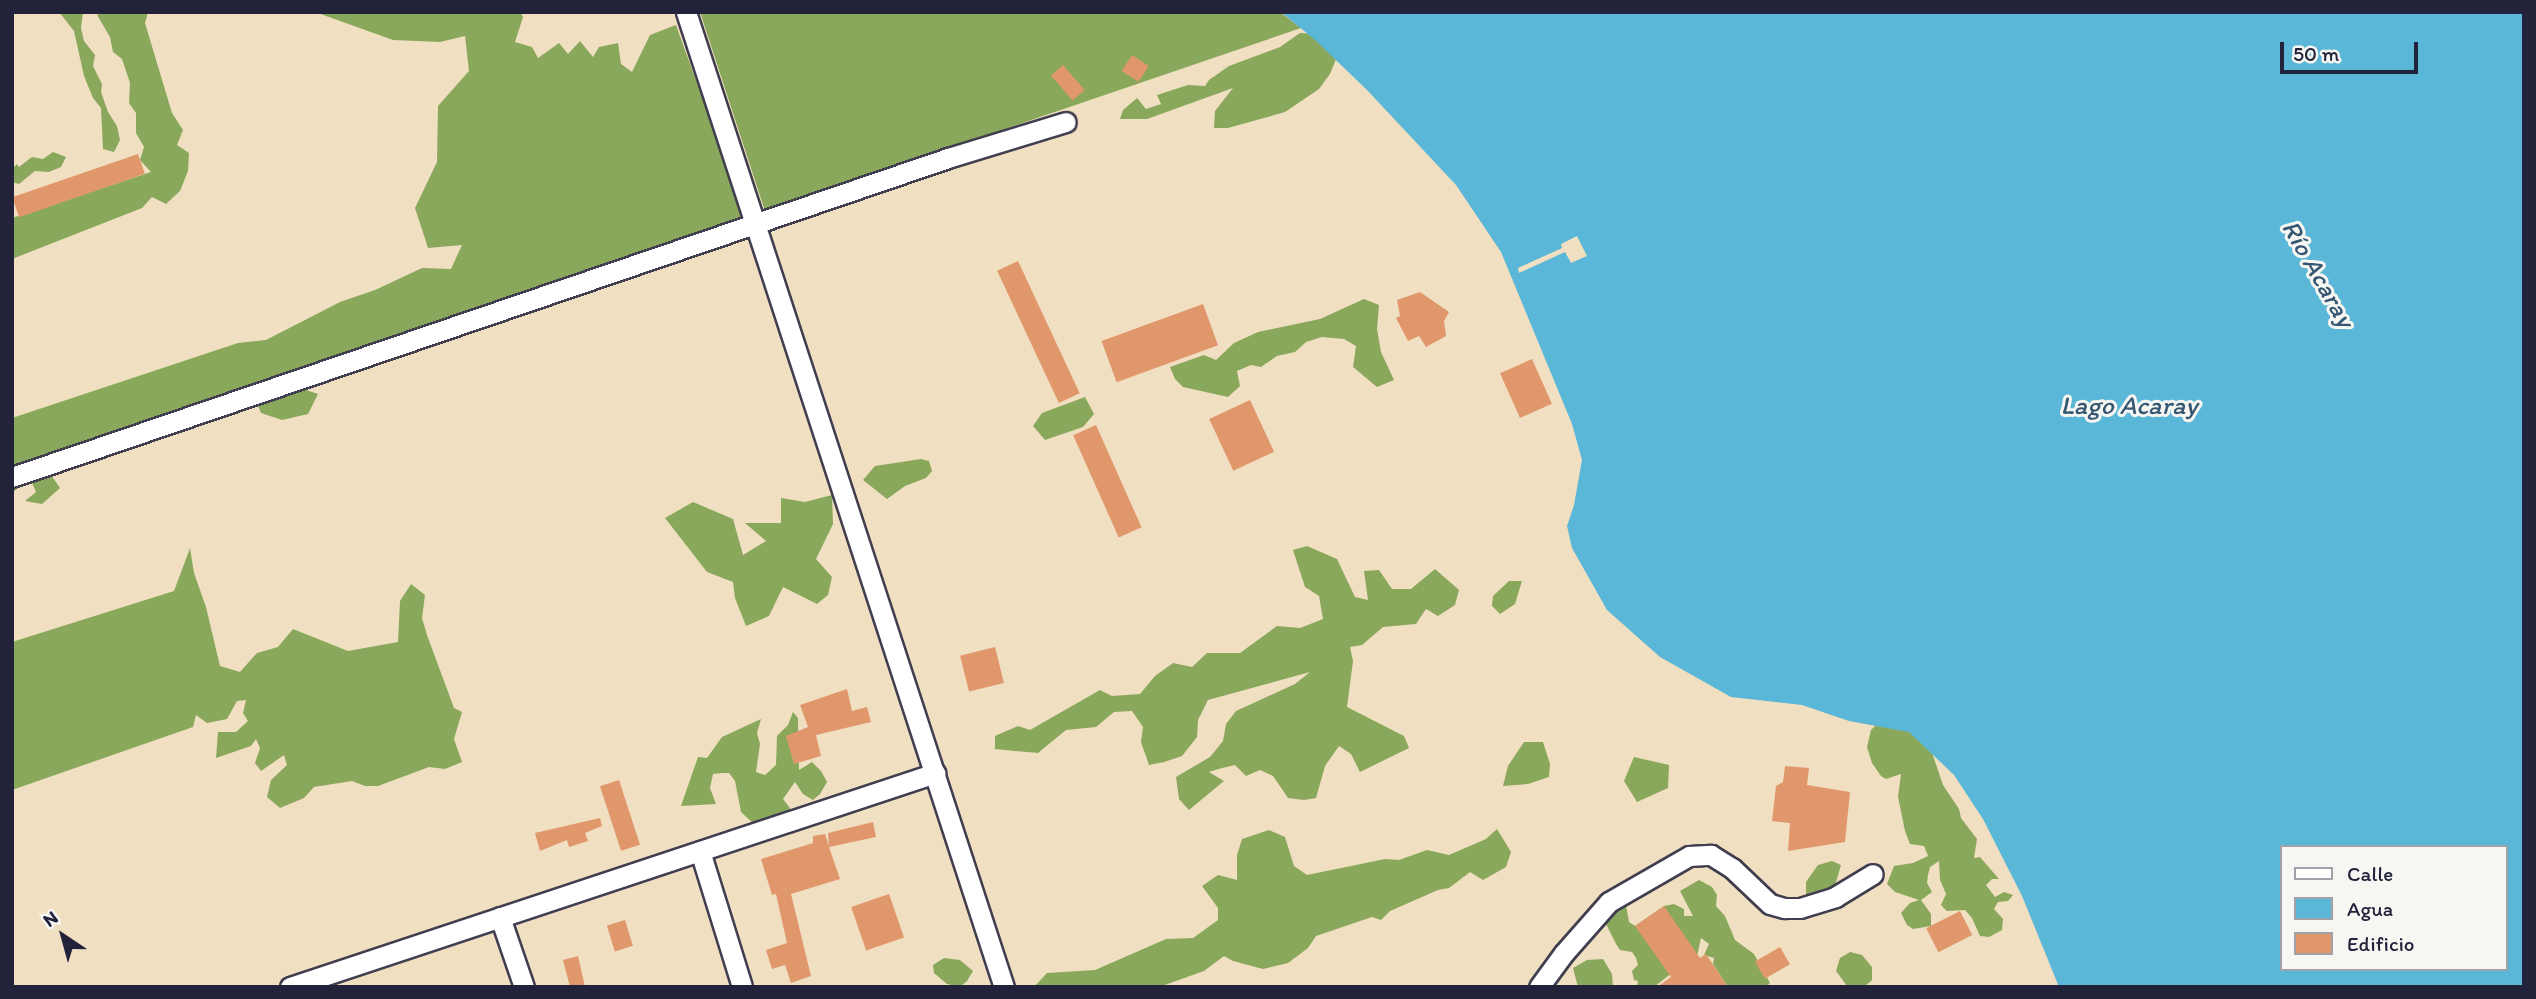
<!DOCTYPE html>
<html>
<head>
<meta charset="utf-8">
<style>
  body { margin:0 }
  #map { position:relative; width:2536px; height:999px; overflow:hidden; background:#f1dfc2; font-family:Itim,sans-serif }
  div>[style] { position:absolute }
  .forest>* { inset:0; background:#89a85c }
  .water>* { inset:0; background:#5ab7d8 }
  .pier>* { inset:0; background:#f1dfc2 }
  .building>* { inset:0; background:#e1976c; transform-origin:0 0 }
  .roads { filter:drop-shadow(2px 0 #413e4f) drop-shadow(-2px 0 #413e4f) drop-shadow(0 2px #413e4f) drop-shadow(0 -2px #413e4f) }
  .minor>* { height:19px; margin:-9.5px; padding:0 9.5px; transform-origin:9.5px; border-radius:9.5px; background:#fff }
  span { translate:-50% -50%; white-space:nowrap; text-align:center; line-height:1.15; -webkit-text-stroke:6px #f6f6f2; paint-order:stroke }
  .water-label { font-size:26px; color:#365672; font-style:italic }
  .frame { position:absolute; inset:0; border:14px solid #22223b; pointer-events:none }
  .legend { position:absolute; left:2280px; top:845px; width:228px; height:126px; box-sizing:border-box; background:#f6f6f2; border:2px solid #a1a1a9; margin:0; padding:9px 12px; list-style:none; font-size:21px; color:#22223b }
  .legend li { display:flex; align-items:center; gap:14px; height:35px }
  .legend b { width:35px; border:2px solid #a1a1a9 }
  .north { position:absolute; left:28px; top:901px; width:70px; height:70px; -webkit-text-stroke:5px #f6f6f2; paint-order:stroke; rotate:324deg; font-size:19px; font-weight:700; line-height:28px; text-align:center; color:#22223b }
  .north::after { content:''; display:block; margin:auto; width:24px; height:32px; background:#22223b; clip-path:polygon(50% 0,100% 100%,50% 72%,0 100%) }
  .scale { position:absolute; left:2280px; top:42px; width:138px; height:32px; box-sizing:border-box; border:4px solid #22223b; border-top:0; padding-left:9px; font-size:21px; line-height:24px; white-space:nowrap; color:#22223b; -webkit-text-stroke:5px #f6f6f2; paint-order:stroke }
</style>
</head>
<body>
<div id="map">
  <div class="forest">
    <div style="clip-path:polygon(59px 12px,83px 12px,81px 28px,84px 41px,95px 55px,93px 66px,102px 84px,101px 92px,108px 112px,117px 126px,120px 140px,114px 152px,103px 149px,101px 108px,93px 98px,84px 76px,74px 31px)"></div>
    <div style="clip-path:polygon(104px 12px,148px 12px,145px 23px,172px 113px,183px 130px,177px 145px,189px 153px,188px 171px,180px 191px,166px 204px,152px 197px,142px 208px,12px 259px,12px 218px,151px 172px,140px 160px,144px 147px,136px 133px,136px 113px,129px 103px,130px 83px,122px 59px,113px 52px,110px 37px,97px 15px)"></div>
    <div style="clip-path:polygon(315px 12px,520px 12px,523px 17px,515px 42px,532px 47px,538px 58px,559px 43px,568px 54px,580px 41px,593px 57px,599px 47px,618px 43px,621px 64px,632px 72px,650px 35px,676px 25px,746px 220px,305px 382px,303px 389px,318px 394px,308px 414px,282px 420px,261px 413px,256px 401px,12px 473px,12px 418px,238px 343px,266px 340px,340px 302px,375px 290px,422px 268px,451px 269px,462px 245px,428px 248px,415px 208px,437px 162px,438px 106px,469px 71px,465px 36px,440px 42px,393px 40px)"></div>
    <div style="clip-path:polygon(700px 12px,1280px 12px,1301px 28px,765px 211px)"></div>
    <div style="clip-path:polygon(1300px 33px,1319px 34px,1338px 54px,1330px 74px,1319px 89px,1285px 112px,1228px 128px,1214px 128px,1215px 111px,1233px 88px,1147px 119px,1120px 119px,1123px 110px,1137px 98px,1146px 109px,1161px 104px,1157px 95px,1188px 85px,1205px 86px,1209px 80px,1229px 66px,1280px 47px)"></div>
    <div style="clip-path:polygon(53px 152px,66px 157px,61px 167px,49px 172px,35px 171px,19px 184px,12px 182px,12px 169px,17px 164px,19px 167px,32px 157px,43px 159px)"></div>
    <div style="clip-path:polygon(1364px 299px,1379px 305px,1377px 329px,1381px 352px,1394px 380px,1377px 387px,1353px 367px,1356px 346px,1344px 339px,1322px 337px,1306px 342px,1295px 352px,1277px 356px,1261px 367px,1251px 365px,1237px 371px,1240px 386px,1228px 397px,1183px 387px,1175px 379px,1170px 367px,1204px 355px,1216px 360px,1234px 343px,1258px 332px,1320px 319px)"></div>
    <div style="clip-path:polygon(1085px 397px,1094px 414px,1083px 427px,1045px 440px,1033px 426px,1042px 413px)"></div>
    <div style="clip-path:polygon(89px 456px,81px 467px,59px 467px,51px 475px,60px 488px,42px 504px,25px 501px,36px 492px,30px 478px,12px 493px,12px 477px)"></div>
    <div style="clip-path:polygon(921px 459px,929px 461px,932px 471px,926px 478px,905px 486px,887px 499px,863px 480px,875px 466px)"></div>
    <div style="clip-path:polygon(832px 495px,833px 524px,816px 559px,832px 577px,828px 595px,817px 604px,783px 587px,769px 616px,746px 626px,735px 598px,733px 582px,707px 572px,665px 518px,693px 502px,733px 519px,743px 555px,766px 541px,745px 523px,781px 523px,781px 498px,805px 502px)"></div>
    <div style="clip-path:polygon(1307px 546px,1337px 559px,1355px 597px,1368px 600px,1364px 571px,1379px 570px,1392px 589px,1411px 589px,1435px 569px,1459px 590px,1455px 605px,1438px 616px,1426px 609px,1416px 624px,1383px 627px,1362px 645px,1350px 647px,1353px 661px,1347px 707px,1404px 736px,1409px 748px,1360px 772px,1351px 754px,1339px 746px,1325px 766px,1316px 798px,1304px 800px,1288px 798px,1273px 776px,1260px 770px,1246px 776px,1235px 765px,1222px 768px,1209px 772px,1224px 781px,1189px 810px,1179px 799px,1176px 777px,1210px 757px,1223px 741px,1226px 724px,1236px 711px,1295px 684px,1310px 672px,1208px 700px,1198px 720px,1197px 737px,1182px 756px,1164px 762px,1149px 765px,1141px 742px,1143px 727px,1132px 711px,1114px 712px,1096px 727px,1066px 730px,1038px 753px,995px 749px,995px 736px,1018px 726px,1030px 730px,1100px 690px,1112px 696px,1140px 694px,1155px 676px,1173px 663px,1192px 667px,1207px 653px,1240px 653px,1277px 626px,1300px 628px,1323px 619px,1319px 596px,1305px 587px,1293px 550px)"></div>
    <div style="clip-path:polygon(190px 548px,194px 573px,206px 607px,220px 666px,240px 672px,257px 653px,278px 647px,293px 629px,348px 651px,398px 642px,400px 601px,411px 584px,425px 595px,422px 618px,427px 635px,454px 708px,462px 712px,454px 739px,462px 762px,445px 769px,429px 767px,378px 786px,365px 786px,352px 781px,314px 787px,304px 798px,280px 808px,267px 797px,271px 780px,287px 765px,284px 755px,261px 771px,255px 763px,260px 748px,256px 739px,251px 746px,216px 758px,218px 732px,236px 732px,248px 721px,243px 713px,246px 700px,237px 701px,227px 719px,207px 723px,196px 715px,193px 727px,12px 790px,12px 642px,174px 591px)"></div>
    <div style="clip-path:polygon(1509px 581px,1522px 581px,1515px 604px,1500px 614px,1492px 606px,1493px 596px)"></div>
    <div style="clip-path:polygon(793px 712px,798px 718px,799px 770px,812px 762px,821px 771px,827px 782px,820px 794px,813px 800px,803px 794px,795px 782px,783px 799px,790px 808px,789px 816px,754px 824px,741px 812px,735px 781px,729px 773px,722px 773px,713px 774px,710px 788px,716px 804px,681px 806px,698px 757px,707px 758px,722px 737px,761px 719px,757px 733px,760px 744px,756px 772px,765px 775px,776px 765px,777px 736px,788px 725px)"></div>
    <div style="clip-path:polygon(1884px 717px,1927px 738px,1943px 785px,1959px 809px,1961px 818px,1977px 839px,1974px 858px,1980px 857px,1999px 879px,1992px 879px,1986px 885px,1995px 897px,2004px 892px,2013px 895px,2008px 901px,1998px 902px,1994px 909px,2003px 919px,2002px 930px,1989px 937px,1980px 936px,1972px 918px,1965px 910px,1947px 911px,1941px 905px,1946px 894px,1940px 880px,1939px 861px,1930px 867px,1928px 875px,1927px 883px,1932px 892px,1921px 900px,1931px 914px,1931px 926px,1913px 929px,1907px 925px,1901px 913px,1910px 903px,1919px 900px,1895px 892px,1887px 884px,1894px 866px,1913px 863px,1928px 856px,1924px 846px,1910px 844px,1905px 831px,1898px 797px,1901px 774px,1886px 779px,1881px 776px,1872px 763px,1867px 747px,1871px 730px)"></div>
    <div style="clip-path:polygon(1524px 742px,1543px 742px,1550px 764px,1549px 777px,1528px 784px,1503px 786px,1508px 766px)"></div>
    <div style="clip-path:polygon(1634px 757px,1669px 765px,1668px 788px,1637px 802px,1624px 781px)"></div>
    <div style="clip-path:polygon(1497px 829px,1511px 852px,1506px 867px,1483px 880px,1470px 872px,1449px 888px,1438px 890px,1390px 911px,1381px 920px,1372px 917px,1316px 936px,1308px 948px,1288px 963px,1263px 969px,1233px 961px,1224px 956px,1204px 971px,1159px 987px,1034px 987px,1047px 973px,1095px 970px,1166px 939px,1193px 938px,1218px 920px,1218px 908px,1202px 886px,1218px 875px,1237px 880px,1237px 855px,1242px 839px,1269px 830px,1285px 837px,1294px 866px,1307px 875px,1385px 859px,1399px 860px,1427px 850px,1449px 855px,1486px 839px)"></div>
    <div style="clip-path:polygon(1832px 861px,1841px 865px,1834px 889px,1806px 899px,1806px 882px,1818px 865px)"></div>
    <div style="clip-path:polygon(1699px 880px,1712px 887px,1717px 895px,1716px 906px,1725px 916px,1735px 940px,1754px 954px,1770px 983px,1766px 987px,1728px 987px,1713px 964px,1714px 958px,1704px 955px,1709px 944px,1701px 938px,1696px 961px,1673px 972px,1654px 987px,1637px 987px,1638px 981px,1634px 980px,1632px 971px,1638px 965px,1636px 958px,1632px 952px,1620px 950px,1616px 944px,1605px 922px,1604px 908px,1621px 896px,1626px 905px,1629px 922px,1635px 926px,1664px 906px,1674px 904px,1684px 909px,1684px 916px,1693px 916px,1680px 891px)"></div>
    <div style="clip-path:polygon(1850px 952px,1862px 955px,1872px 967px,1872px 980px,1864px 987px,1847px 986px,1836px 971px,1840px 958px)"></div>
    <div style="clip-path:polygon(944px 958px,960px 960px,973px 971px,967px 981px,960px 987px,947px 984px,934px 973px,933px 965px)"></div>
    <div style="clip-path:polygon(1603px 959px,1612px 974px,1613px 987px,1578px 987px,1573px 968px,1587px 960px)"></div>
  </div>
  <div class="water">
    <div style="clip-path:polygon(evenodd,1281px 12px,2524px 12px,2524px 987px,2059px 987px,2022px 896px,1983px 819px,1954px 775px,1909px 732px,1849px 721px,1802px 705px,1731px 697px,1660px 657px,1607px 610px,1572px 548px,1567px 526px,1574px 505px,1582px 460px,1572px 424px,1501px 252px,1456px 185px,1367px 90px,1314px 39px,1281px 12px,2282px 847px,2506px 847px,2506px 969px,2282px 969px,2282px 847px)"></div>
  </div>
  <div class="pier">
    <div style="clip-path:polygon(1577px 236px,1587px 256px,1571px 263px,1565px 252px,1519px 273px,1518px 268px,1562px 248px,1561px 244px)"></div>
  </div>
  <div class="building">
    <div style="left:1132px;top:55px;width:20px;height:19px;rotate:33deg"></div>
    <div style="left:1063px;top:65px;width:33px;height:16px;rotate:49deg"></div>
    <div style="left:138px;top:154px;width:21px;height:133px;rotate:71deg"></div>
    <div style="left:1018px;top:261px;width:146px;height:23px;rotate:65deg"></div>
    <div style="clip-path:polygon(1420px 292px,1449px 312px,1444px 321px,1446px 336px,1426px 347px,1419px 336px,1408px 341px,1396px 318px,1400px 316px,1397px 300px)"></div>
    <div style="left:1203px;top:304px;width:44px;height:108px;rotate:70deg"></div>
    <div style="left:1532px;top:359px;width:49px;height:35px;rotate:66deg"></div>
    <div style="left:1250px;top:400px;width:57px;height:45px;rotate:65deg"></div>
    <div style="left:1096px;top:425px;width:112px;height:25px;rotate:66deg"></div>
    <div style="left:995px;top:647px;width:37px;height:36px;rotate:76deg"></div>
    <div style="clip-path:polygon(847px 689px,852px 711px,867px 707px,871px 722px,816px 735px,821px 756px,794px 764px,786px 736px,808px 727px,800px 705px)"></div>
    <div style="clip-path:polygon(1785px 766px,1809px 768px,1807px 785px,1850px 792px,1845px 842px,1788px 851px,1790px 823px,1772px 821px,1776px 786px,1783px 782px)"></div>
    <div style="left:619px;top:780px;width:68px;height:20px;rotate:72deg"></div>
    <div style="clip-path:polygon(600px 818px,602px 826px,585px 833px,588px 841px,569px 847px,567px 840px,540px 851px,535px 833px)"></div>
    <div style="clip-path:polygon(873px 822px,876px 837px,829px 847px,840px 879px,791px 894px,811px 976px,791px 983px,785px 965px,772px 969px,766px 950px,787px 943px,776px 894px,772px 895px,761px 859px,813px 843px,813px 836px,825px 834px,829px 846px,828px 833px)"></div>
    <div style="left:889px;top:894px;width:46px;height:40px;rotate:71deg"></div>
    <div style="clip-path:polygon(1664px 906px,1700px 958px,1706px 954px,1728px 987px,1657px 987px,1671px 977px,1635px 926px)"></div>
    <div style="left:1960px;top:911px;width:27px;height:38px;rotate:63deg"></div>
    <div style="left:625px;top:920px;width:27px;height:19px;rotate:73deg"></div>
    <div style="left:1780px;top:947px;width:20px;height:29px;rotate:60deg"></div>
    <div style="clip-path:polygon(578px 956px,585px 987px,570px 987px,563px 960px)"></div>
  </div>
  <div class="roads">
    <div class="minor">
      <div style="left:686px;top:12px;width:1026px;rotate:71.94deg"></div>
      <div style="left:12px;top:477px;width:989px;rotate:-18.82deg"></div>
      <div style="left:948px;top:158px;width:123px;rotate:-17deg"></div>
      <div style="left:700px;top:851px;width:142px;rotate:72.8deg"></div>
      <div style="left:500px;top:917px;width:74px;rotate:71.1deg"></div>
      <div style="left:290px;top:987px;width:680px;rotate:-18.35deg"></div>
      <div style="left:1539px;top:987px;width:42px;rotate:-53.7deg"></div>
      <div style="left:1564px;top:953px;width:68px;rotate:-48.6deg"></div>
      <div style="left:1609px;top:902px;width:92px;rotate:-29.9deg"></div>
      <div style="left:1689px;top:856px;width:22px;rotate:-3deg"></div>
      <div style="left:1711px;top:855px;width:25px;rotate:32deg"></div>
      <div style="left:1732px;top:868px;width:52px;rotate:43.5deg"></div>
      <div style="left:1770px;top:904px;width:15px;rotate:16deg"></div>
      <div style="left:1784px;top:908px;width:16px"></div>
      <div style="left:1800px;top:908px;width:37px;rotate:-17deg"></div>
      <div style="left:1835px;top:897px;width:44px;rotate:-31.2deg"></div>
    </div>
  </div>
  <div class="water-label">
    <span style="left:2318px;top:274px;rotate:60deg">Río Acaray</span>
    <span style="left:2129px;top:406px">Lago Acaray</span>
  </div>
  <div class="frame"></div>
  <ul class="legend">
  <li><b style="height:9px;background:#fff"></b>Calle</li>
  <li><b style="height:19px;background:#5ab7d8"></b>Agua</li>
  <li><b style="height:19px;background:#e1976c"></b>Edificio</li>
  </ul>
  <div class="north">N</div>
  <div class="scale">50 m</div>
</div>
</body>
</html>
